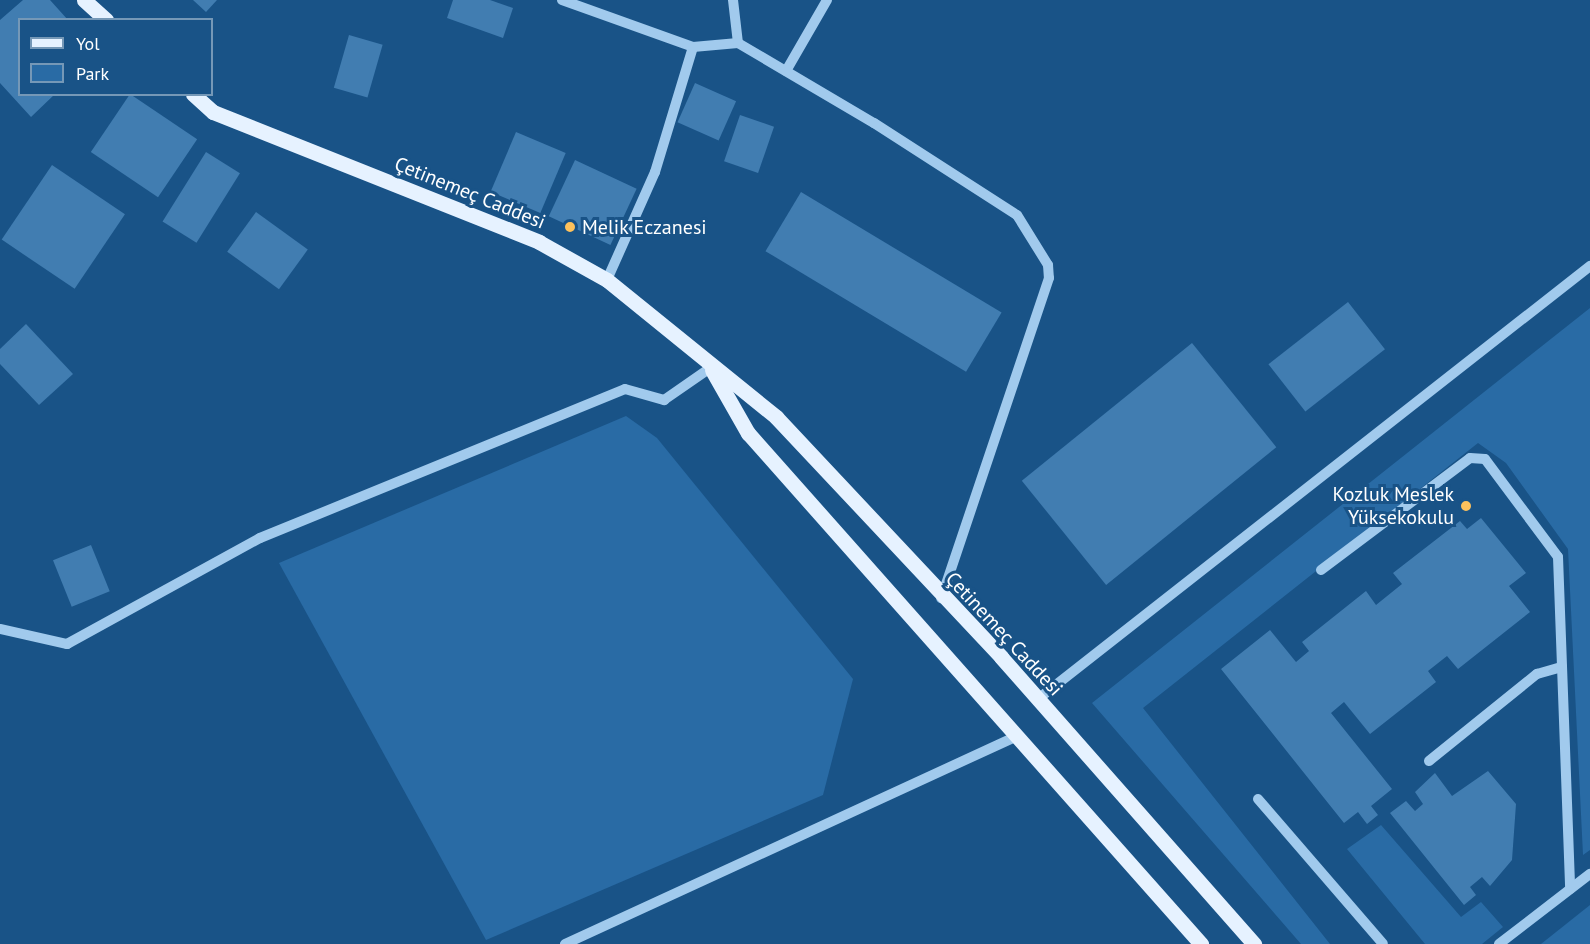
<!DOCTYPE html>
<html>
<head>
<meta charset="utf-8">
<style>
  body { margin:0 }
  #map { position:relative; width:1590px; height:944px; overflow:hidden; background:#195387; font-family:"PT Sans",sans-serif }
  div>[style] { position:absolute }
  .green>* { inset:0; background:#296ba5 }
  .building>* { inset:0; background:#417db1; transform-origin:0 0 }
  .minor>* { height:10px; margin:-5px; padding:0 5px; transform-origin:5px; border-radius:5px; background:#a1caed }
  .major>* { height:15px; margin:-7.5px; padding:0 7.5px; transform-origin:7.5px; border-radius:7.5px; background:#e6f2ff }
  .dots>* { width:16px; height:16px; translate:-50% -50%; box-sizing:border-box; border:3px solid #195387; border-radius:50% }
  span { translate:-50% -50%; white-space:nowrap; text-align:center; line-height:1.15; -webkit-text-stroke:6px #195387; paint-order:stroke }
  .street-label { font-size:20px; color:#fff }
  .poi-label { font-size:20px; color:#fff }
  .left { translate:0 -50%; text-align:left }
  .right { translate:-100% -50%; text-align:right }
  .legend { position:absolute; left:18px; top:18px; width:195px; height:78px; box-sizing:border-box; background:#195387; border:2px solid #7598b7; margin:0; padding:8px 10px; list-style:none; font-size:18px; color:#fff }
  .legend li { display:flex; align-items:center; gap:12px; height:30px }
  .legend b { width:30px; border:2px solid #7598b7 }
</style>
</head>
<body>
<div id="map">
  <div class="green">
    <div style="clip-path:polygon(1590px 308px,1590px 850px,1583px 855px,1568px 549px,1506px 463px,1478px 443px,1143px 708px,1330px 944px,1301px 944px,1092px 703px)"></div>
    <div style="clip-path:polygon(626px 416px,657px 438px,853px 679px,823px 795px,486px 940px,279px 563px)"></div>
    <div style="clip-path:polygon(1381px 825px,1461px 917px,1481px 902px,1503px 927px,1482px 944px,1425px 944px,1347px 849px)"></div>
    <div style="clip-path:polygon(1590px 905px,1590px 944px,1541px 944px)"></div>
  </div>
  <div class="building">
    <div style="clip-path:polygon(23px 0,50px 0,68px 20px,20px 20px,20px 94px,55px 94px,31px 117px,0 83px,0 20px)"></div>
    <div style="clip-path:polygon(193px 0,217px 0,206px 12px)"></div>
    <div style="clip-path:polygon(453px 0,490px 0,513px 8px,503px 38px,447px 18px)"></div>
    <div style="left:349px;top:35px;width:35px;height:55px;rotate:16deg"></div>
    <div style="left:695px;top:83px;width:45px;height:43px;rotate:24deg"></div>
    <div style="left:130px;top:94px;width:81px;height:70px;rotate:34deg"></div>
    <div style="left:740px;top:115px;width:36px;height:49px;rotate:19deg"></div>
    <div style="left:516px;top:132px;width:54px;height:65px;rotate:23deg"></div>
    <div style="left:206px;top:152px;width:40px;height:82px;rotate:32deg"></div>
    <div style="left:575px;top:160px;width:68px;height:62px;rotate:25deg"></div>
    <div style="left:52px;top:165px;width:88px;height:90px;rotate:34deg"></div>
    <div style="left:801px;top:192px;width:234px;height:69px;rotate:31deg"></div>
    <div style="left:256px;top:212px;width:64px;height:49px;rotate:36deg"></div>
    <div style="left:1348px;top:302px;width:60px;height:101px;rotate:52deg"></div>
    <div style="clip-path:polygon(26px 324px,73px 374px,39px 405px,0 364px,0 349px)"></div>
    <div style="left:1192px;top:343px;width:134px;height:219px;rotate:51deg"></div>
    <div style="clip-path:polygon(1481px 518px,1526px 573px,1509px 586px,1530px 612px,1458px 669px,1447px 656px,1428px 671px,1436px 682px,1370px 734px,1344px 702px,1331px 713px,1392px 789px,1371px 806px,1378px 815px,1367px 824px,1358px 812px,1344px 823px,1221px 669px,1270px 630px,1296px 662px,1309px 651px,1302px 642px,1366px 591px,1376px 605px,1402px 584px,1393px 573px,1460px 521px,1467px 529px)"></div>
    <div style="left:91px;top:545px;width:50px;height:41px;rotate:68deg"></div>
    <div style="clip-path:polygon(1488px 771px,1516px 804px,1512px 860px,1490px 886px,1482px 877px,1470px 887px,1476px 895px,1464px 905px,1390px 813px,1406px 801px,1415px 811px,1423px 804px,1415px 792px,1435px 773px,1452px 796px)"></div>
  </div>
  <div class="minor">
    <div style="left:562px;top:0;width:139px;rotate:19.7deg"></div>
    <div style="left:693px;top:47px;width:131px;rotate:106.9deg"></div>
    <div style="left:655px;top:172px;width:118px;rotate:114deg"></div>
    <div style="left:733px;top:0;width:43px;rotate:83.4deg"></div>
    <div style="left:693px;top:47px;width:45px;rotate:-5.1deg"></div>
    <div style="left:738px;top:43px;width:158px;rotate:30.5deg"></div>
    <div style="left:874px;top:123px;width:170px;rotate:32.8deg"></div>
    <div style="left:1017px;top:215px;width:59px;rotate:58.2deg"></div>
    <div style="left:1048px;top:265px;width:13px;rotate:86deg"></div>
    <div style="left:1049px;top:278px;width:338px;rotate:108.6deg"></div>
    <div style="left:786px;top:71px;width:82px;rotate:-60deg"></div>
    <div style="left:1321px;top:570px;width:186px;rotate:-36.9deg"></div>
    <div style="left:1470px;top:458px;width:15px;rotate:4deg"></div>
    <div style="left:1485px;top:459px;width:122px;rotate:53.3deg"></div>
    <div style="left:1558px;top:557px;width:332px;rotate:87.9deg"></div>
    <div style="left:0;top:629px;width:69px;rotate:12.6deg"></div>
    <div style="left:67px;top:644px;width:220px;rotate:-28.8deg"></div>
    <div style="left:260px;top:538px;width:394px;rotate:-22.2deg"></div>
    <div style="left:625px;top:389px;width:41px;rotate:15.8deg"></div>
    <div style="left:664px;top:400px;width:56px;rotate:-34.8deg"></div>
    <div style="left:1038px;top:699px;width:702px;rotate:-38.11deg"></div>
    <div style="left:1429px;top:761px;width:139px;rotate:-38.9deg"></div>
    <div style="left:1537px;top:674px;width:26px;rotate:-16deg"></div>
    <div style="left:1258px;top:799px;width:191px;rotate:49.2deg"></div>
    <div style="left:565px;top:944px;width:498px;rotate:-24.7deg"></div>
    <div style="left:1499px;top:944px;width:115px;rotate:-37.6deg"></div>
  </div>
  <div class="major">
    <div style="left:84px;top:0;width:30px;rotate:42deg"></div>
    <div style="left:193px;top:94px;width:27px;rotate:42deg"></div>
    <div style="left:213px;top:112px;width:351px;rotate:21.7deg"></div>
    <div style="left:539px;top:242px;width:78px;rotate:29.2deg"></div>
    <div style="left:607px;top:280px;width:218px;rotate:39deg"></div>
    <div style="left:776px;top:417px;width:329px;rotate:46.8deg"></div>
    <div style="left:1001px;top:657px;width:383px;rotate:48.6deg"></div>
    <div style="left:712px;top:370px;width:73px;rotate:60.3deg"></div>
    <div style="left:748px;top:433px;width:683px;rotate:48.44deg"></div>
  </div>
  <div class="dots">
    <div style="left:570px;top:227px;background:#ffc25c"></div>
    <div style="left:1466px;top:506px;background:#ffc25c"></div>
  </div>
  <div class="street-label">
    <span style="left:470px;top:193px;rotate:22deg">Çetinemeç Caddesi</span>
    <span style="left:1004px;top:634px;rotate:47deg">Çetinemeç Caddesi</span>
  </div>
  <div class="poi-label">
    <span class="left" style="left:582px;top:227px">Melik Eczanesi</span>
    <span class="right" style="left:1454px;top:506px">Kozluk Meslek<br>Yüksekokulu</span>
  </div>
  <ul class="legend">
  <li><b style="height:8px;background:#e6f2ff"></b>Yol</li>
  <li><b style="height:16px;background:#296ba5"></b>Park</li>
  </ul>
</div>
</body>
</html>
